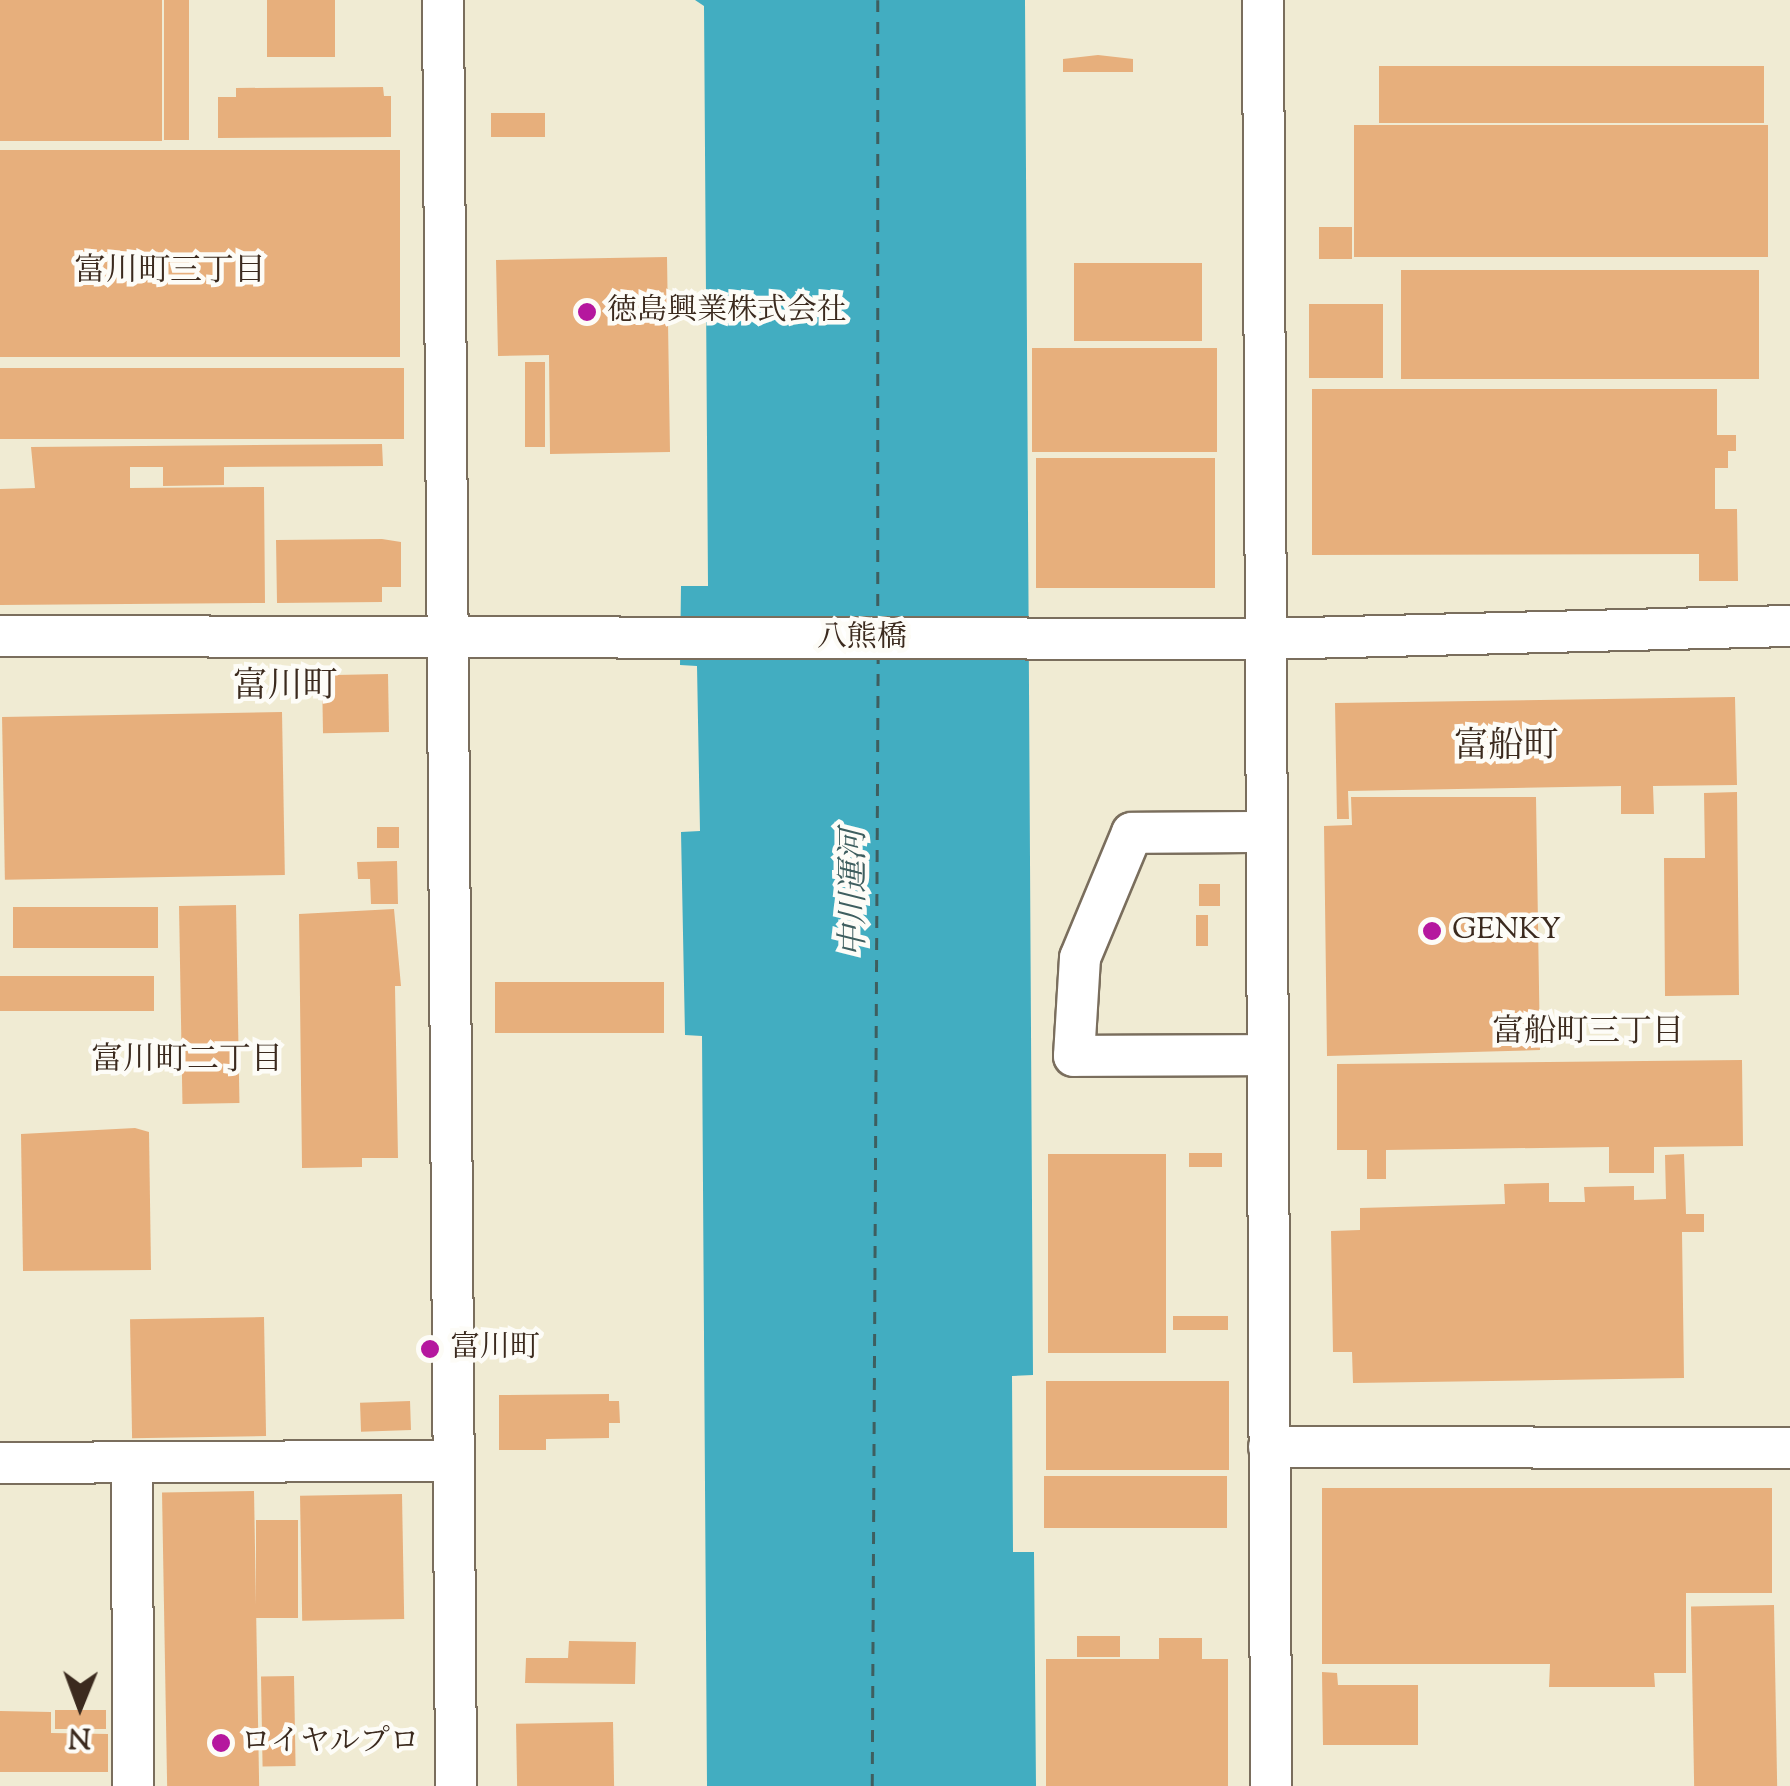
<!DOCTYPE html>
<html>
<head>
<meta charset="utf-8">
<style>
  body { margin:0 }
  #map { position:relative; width:1790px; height:1786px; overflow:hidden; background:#f0ebd3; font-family:"Sorts Mill Goudy","Noto Serif JP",serif }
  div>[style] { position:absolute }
  .water>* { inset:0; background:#42adc1 }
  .ferry>* { height:2.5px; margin-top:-1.25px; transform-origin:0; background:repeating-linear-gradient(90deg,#3e5e5f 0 12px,transparent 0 22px) }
  .building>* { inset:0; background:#e7af7c; transform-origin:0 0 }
  .roads { filter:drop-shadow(2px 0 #7a6e5d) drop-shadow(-2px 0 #7a6e5d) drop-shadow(0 2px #7a6e5d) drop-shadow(0 -2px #7a6e5d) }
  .minor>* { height:40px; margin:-20px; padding:0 20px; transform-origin:20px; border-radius:20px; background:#fff }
  .dots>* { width:28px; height:28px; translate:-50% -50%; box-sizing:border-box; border:5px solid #fdfcf7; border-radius:50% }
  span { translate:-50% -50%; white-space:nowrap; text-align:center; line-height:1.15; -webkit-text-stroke:9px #fdfcf7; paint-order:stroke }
  .poi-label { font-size:30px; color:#3b2a1e }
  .left { translate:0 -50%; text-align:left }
  .street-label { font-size:30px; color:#3b2a1e }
  .neighbourhood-label { font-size:32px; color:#3b2a1e }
  .water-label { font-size:32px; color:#3e5e5f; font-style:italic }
  .quarter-label { font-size:35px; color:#3b2a1e }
  .north { position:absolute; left:30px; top:1656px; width:100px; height:100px; -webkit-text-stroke:8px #fdfcf7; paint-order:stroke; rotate:181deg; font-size:28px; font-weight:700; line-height:40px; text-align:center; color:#3b2a1e }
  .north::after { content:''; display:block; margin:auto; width:35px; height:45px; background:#3b2a1e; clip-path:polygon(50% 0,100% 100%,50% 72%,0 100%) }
</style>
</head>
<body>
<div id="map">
  <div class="water">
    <div style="clip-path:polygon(695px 0,1025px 0,1033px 1375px,1012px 1376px,1013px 1552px,1034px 1552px,1036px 1786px,707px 1786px,702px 1036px,685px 1035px,681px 832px,700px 831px,697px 666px,680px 665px,681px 586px,708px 586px,704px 6px)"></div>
  </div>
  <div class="ferry">
    <div style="left:878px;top:0;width:620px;rotate:90deg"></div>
    <div style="left:872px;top:1786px;width:1128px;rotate:-89.7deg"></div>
  </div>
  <div class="building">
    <div style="left:0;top:0;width:162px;height:141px"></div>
    <div style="left:164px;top:0;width:25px;height:140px"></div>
    <div style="left:267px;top:0;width:68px;height:57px"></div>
    <div style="clip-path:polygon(1098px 55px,1133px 59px,1133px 72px,1063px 72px,1063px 59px)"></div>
    <div style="left:1379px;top:66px;width:385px;height:57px"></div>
    <div style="clip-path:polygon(383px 87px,384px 96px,391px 96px,391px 137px,218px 138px,218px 97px,236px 97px,236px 88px)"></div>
    <div style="left:491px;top:113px;width:54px;height:24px"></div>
    <div style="left:1354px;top:125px;width:414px;height:132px"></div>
    <div style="left:400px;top:150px;width:207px;height:400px;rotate:90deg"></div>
    <div style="left:1319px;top:227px;width:33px;height:32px"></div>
    <div style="clip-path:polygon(667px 257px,670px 452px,550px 454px,549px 355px,498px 356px,496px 260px)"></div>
    <div style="left:1074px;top:263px;width:128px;height:78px"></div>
    <div style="left:1759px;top:270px;width:109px;height:358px;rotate:90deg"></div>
    <div style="left:1309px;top:304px;width:74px;height:74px"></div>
    <div style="left:1032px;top:348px;width:185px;height:104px"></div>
    <div style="left:525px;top:362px;width:20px;height:85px"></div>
    <div style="left:404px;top:368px;width:71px;height:404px;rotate:90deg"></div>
    <div style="clip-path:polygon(1312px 389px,1717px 389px,1717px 435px,1736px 435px,1736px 451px,1728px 451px,1728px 468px,1715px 468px,1715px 509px,1737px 509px,1738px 581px,1699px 581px,1699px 554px,1312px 555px)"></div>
    <div style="clip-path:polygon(382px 444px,383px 466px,224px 467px,224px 485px,163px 486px,163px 467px,130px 467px,130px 488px,264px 487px,265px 603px,0 605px,0 489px,35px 488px,31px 447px)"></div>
    <div style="left:1036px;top:458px;width:179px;height:130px"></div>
    <div style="clip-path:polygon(382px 539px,401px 542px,401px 587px,382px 587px,382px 602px,277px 603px,276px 540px)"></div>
    <div style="left:388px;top:674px;width:58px;height:66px;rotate:89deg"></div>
    <div style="clip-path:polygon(1735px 697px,1737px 785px,1653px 786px,1654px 814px,1621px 814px,1621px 786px,1348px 791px,1349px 819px,1337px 819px,1335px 703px)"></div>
    <div style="left:282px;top:712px;width:163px;height:280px;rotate:89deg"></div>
    <div style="clip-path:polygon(1737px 792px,1739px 995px,1665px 996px,1664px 858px,1705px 858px,1704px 793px)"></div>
    <div style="clip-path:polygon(1351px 797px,1536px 797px,1540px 1050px,1327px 1056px,1324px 826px,1352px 825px)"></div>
    <div style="left:377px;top:827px;width:22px;height:21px"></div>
    <div style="clip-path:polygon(397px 861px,398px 904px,371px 904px,370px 879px,358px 879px,357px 862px)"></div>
    <div style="left:1199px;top:884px;width:21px;height:22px"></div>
    <div style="left:236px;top:905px;width:198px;height:57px;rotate:89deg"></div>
    <div style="left:158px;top:907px;width:41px;height:145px;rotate:90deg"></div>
    <div style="clip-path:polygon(394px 909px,401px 986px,395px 986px,398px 1158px,362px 1158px,362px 1167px,302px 1168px,299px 914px)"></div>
    <div style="left:1196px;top:915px;width:12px;height:31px"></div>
    <div style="left:154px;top:976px;width:35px;height:154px;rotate:90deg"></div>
    <div style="left:664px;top:982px;width:51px;height:169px;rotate:90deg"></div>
    <div style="clip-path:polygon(1742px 1060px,1743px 1146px,1654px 1147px,1654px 1173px,1609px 1173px,1609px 1147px,1386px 1150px,1386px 1179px,1367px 1179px,1367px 1150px,1337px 1150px,1337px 1064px)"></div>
    <div style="clip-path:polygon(135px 1128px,149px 1132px,151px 1270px,23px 1271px,21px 1134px)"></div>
    <div style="left:1189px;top:1153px;width:33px;height:14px"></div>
    <div style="left:1166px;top:1154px;width:199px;height:118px;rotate:90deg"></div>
    <div style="clip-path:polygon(1684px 1154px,1686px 1214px,1704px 1214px,1704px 1232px,1682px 1232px,1684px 1378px,1353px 1383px,1352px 1352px,1333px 1352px,1331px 1231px,1360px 1230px,1360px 1208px,1505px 1204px,1504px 1184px,1549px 1183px,1549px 1202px,1585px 1202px,1584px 1187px,1634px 1186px,1634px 1200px,1666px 1199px,1665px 1155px)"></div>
    <div style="left:1173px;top:1316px;width:55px;height:14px"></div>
    <div style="left:264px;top:1317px;width:119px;height:134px;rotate:89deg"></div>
    <div style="left:1046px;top:1381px;width:183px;height:89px"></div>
    <div style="clip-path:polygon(609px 1394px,609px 1401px,619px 1401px,620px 1423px,609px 1423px,609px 1438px,546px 1439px,546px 1450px,499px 1450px,499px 1395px)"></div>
    <div style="left:410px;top:1401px;width:29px;height:50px;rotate:88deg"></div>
    <div style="left:1044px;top:1476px;width:183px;height:52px"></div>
    <div style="clip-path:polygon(1322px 1488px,1772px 1488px,1772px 1593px,1686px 1593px,1686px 1673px,1654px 1673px,1655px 1687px,1549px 1687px,1550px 1664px,1322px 1664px)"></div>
    <div style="left:254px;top:1491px;width:295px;height:92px;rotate:89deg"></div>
    <div style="left:402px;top:1494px;width:125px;height:102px;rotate:89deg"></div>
    <div style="left:256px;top:1520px;width:42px;height:98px"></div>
    <div style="left:1774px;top:1605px;width:181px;height:83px;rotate:89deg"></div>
    <div style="left:1077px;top:1636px;width:43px;height:21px"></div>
    <div style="clip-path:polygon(1159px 1638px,1202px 1638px,1202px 1659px,1228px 1659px,1228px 1786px,1046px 1786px,1046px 1659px,1159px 1659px)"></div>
    <div style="clip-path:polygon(569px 1641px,636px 1642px,635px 1684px,525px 1683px,526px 1658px,568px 1658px)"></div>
    <div style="clip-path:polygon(1322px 1672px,1337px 1673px,1338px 1685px,1418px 1685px,1418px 1745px,1323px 1745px)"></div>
    <div style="left:294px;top:1676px;width:90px;height:33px;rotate:89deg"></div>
    <div style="left:55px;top:1710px;width:51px;height:19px"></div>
    <div style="clip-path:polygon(0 1711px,51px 1712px,51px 1733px,108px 1734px,108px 1772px,0 1772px)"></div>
    <div style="left:613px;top:1722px;width:64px;height:97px;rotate:89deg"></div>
  </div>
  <div class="roads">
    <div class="minor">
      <div style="left:443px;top:0;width:1786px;rotate:89.58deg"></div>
      <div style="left:1263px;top:0;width:1786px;rotate:89.74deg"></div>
      <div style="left:0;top:636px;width:1265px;rotate:0.14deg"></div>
      <div style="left:1265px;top:639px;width:525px;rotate:-1.42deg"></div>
      <div style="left:1266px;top:832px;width:134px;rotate:179.6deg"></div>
      <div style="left:1132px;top:833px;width:135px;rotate:112.6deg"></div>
      <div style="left:1080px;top:958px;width:98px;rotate:93.5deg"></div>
      <div style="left:1074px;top:1056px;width:193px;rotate:-0.3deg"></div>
      <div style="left:1269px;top:1447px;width:521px;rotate:0.11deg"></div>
      <div style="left:132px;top:1462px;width:324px;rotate:89.8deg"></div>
      <div style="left:0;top:1463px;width:454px;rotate:-0.3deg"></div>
    </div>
  </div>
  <div class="dots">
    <div style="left:587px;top:312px;background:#b5179e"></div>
    <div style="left:1432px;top:931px;background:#b5179e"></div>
    <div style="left:430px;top:1349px;background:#b5179e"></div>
    <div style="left:221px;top:1743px;background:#b5179e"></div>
  </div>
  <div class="poi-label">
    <span class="left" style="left:607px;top:312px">徳島興業株式会社</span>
    <span class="left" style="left:1452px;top:931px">GENKY</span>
    <span class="left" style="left:450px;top:1349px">富川町</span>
    <span class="left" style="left:241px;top:1743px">ロイヤルプロ</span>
  </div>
  <div class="street-label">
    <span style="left:862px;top:639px">八熊橋</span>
  </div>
  <div class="neighbourhood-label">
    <span style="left:170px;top:272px">富川町三丁目</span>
    <span style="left:1588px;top:1033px">富船町三丁目</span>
    <span style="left:187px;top:1061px">富川町二丁目</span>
  </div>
  <div class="water-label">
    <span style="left:855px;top:893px;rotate:-90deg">中川運河</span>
  </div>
  <div class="quarter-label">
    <span style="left:285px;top:688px">富川町</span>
    <span style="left:1506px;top:748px">富船町</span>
  </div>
  <div class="north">N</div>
</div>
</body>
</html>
